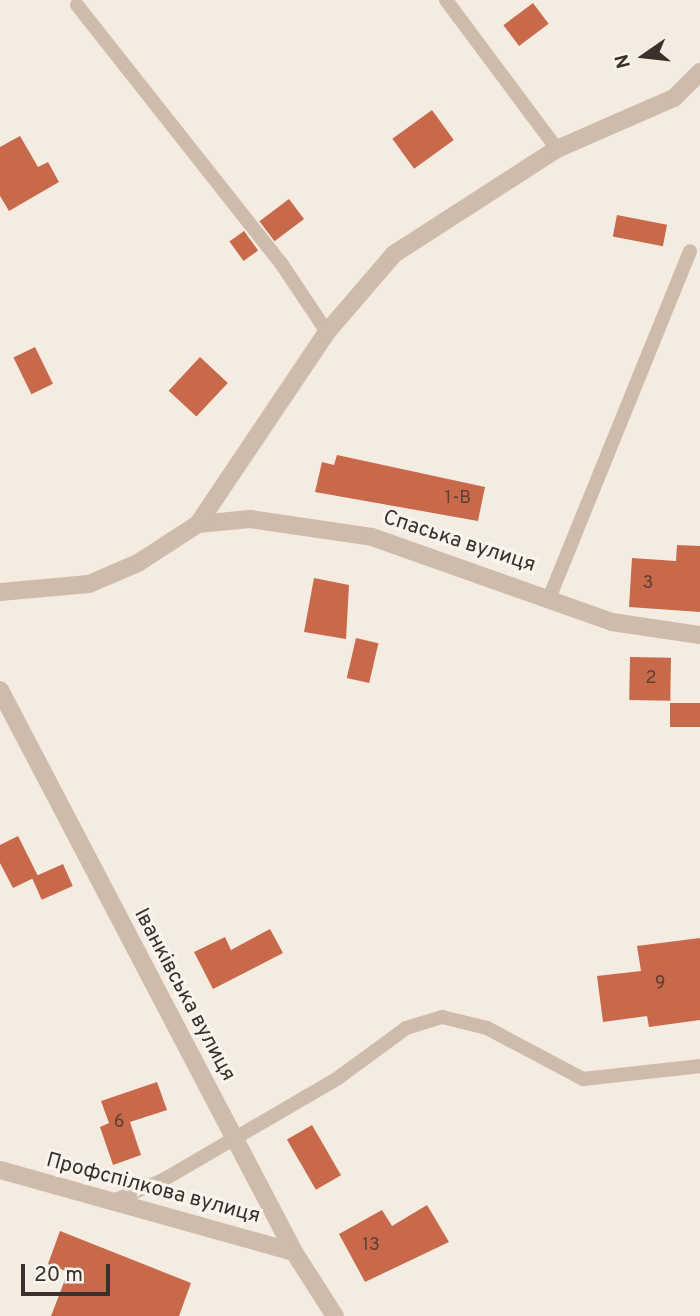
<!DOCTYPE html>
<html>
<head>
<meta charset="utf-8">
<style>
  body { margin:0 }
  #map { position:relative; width:700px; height:1316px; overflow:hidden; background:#f4ebe1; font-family:Overpass,sans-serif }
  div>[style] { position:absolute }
  .building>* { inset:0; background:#c8694b; transform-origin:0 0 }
  .lane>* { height:14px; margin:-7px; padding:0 7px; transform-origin:7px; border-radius:7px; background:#cdbbac }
  .street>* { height:18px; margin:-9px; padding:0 9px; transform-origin:9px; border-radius:9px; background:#cdbbac }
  span { translate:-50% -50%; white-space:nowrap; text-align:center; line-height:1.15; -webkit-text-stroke:6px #fbf5ee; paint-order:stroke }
  .number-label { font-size:18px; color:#5e3e33 }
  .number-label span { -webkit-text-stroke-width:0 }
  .street-label { font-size:21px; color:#3b302b }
  .north { position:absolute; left:609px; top:21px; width:70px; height:70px; -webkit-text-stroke:5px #fbf5ee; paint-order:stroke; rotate:256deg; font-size:19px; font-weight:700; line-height:28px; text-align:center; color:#3b302b }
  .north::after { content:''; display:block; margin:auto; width:24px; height:32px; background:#3b302b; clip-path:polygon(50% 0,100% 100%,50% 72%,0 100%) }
  .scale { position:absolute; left:21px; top:1264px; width:89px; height:32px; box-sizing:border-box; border:4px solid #3b302b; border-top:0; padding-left:9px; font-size:21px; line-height:24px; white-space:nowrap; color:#3b302b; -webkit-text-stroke:5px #fbf5ee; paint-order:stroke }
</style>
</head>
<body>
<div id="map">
  <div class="building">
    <div style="left:533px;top:3px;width:26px;height:37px;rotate:53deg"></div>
    <div style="left:432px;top:110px;width:37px;height:49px;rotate:54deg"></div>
    <div style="clip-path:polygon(20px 136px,38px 167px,48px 162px,59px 182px,9px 211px,0 196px,0 147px)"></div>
    <div style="left:289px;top:199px;width:25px;height:37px;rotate:53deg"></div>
    <div style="left:617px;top:215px;width:51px;height:22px;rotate:11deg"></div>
    <div style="left:244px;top:231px;width:24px;height:18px;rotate:54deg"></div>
    <div style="left:35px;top:347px;width:41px;height:24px;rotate:64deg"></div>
    <div style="left:200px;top:357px;width:38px;height:46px;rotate:43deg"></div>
    <div style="clip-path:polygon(337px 455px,485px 487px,478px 521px,315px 492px,322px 462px,334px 465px)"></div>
    <div style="clip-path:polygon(677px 545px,700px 546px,700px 612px,629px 607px,632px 558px,676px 561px)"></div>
    <div style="clip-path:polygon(314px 578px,349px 585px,346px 639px,304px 632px)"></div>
    <div style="left:356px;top:638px;width:23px;height:41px;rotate:13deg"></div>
    <div style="left:630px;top:657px;width:41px;height:43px;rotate:1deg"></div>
    <div style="left:700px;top:703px;width:24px;height:30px;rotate:90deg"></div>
    <div style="clip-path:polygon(18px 836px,38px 876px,13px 888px,0 863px,0 845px)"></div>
    <div style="left:63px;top:864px;width:24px;height:34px;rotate:66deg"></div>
    <div style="clip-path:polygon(270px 929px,283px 953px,213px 989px,194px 952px,225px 937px,231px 950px)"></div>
    <div style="clip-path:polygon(700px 938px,700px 1020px,649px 1027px,647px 1016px,603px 1022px,597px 976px,641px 971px,637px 946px)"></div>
    <div style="clip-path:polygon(157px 1082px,167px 1110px,130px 1122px,141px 1155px,113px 1165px,100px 1127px,109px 1123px,101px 1101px)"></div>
    <div style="left:312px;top:1125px;width:58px;height:29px;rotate:60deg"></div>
    <div style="clip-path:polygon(427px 1205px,449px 1242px,365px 1282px,339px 1234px,382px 1210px,392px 1226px)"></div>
    <div style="clip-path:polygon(60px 1231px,191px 1283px,179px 1316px,51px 1316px,68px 1272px,48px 1264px)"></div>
  </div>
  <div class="lane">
    <div style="left:446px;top:0;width:186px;rotate:53.3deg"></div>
    <div style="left:77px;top:5px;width:329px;rotate:51.7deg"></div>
    <div style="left:281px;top:263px;width:83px;rotate:56.3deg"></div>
    <div style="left:550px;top:596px;width:372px;rotate:-67.9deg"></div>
    <div style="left:111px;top:1202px;width:56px;rotate:-22.9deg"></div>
    <div style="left:163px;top:1180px;width:203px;rotate:-30.2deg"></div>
    <div style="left:338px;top:1078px;width:84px;rotate:-36.3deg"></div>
    <div style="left:406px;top:1028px;width:38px;rotate:-17deg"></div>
    <div style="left:442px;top:1017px;width:46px;rotate:13.7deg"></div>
    <div style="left:487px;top:1028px;width:109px;rotate:28deg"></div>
    <div style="left:583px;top:1079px;width:118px;rotate:-6.3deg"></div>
  </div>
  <div class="street">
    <div style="left:198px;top:524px;width:52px;rotate:-5.5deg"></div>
    <div style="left:250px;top:519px;width:123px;rotate:8.4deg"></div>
    <div style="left:372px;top:537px;width:255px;rotate:19.5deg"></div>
    <div style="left:612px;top:622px;width:89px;rotate:8.4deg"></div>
    <div style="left:0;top:592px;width:89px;rotate:-5.1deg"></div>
    <div style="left:89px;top:584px;width:53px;rotate:-23.2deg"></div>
    <div style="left:138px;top:563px;width:72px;rotate:-33deg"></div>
    <div style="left:198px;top:524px;width:231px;rotate:-56.1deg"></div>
    <div style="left:327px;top:332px;width:103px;rotate:-49.3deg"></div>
    <div style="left:394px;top:254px;width:194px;rotate:-32.8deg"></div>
    <div style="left:557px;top:149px;width:128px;rotate:-23.6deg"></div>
    <div style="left:674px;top:98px;width:37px;rotate:-45deg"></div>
    <div style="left:0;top:690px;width:634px;rotate:62.38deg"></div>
    <div style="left:294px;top:1252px;width:76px;rotate:57.4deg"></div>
    <div style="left:0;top:1170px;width:305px;rotate:15.6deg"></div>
  </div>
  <div class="number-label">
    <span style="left:458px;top:499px">1-В</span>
    <span style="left:648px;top:584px">3</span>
    <span style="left:651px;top:679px">2</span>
    <span style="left:660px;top:984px">9</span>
    <span style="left:119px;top:1123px">6</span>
    <span style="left:371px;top:1246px">13</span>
  </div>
  <div class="street-label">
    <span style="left:459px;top:542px;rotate:18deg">Спаська вулиця</span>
    <span style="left:184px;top:995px;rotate:62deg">Іванківська вулиця</span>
    <span style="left:153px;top:1189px;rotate:15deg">Профспілкова вулиця</span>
  </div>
  <div class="north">N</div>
  <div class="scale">20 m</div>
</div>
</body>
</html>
